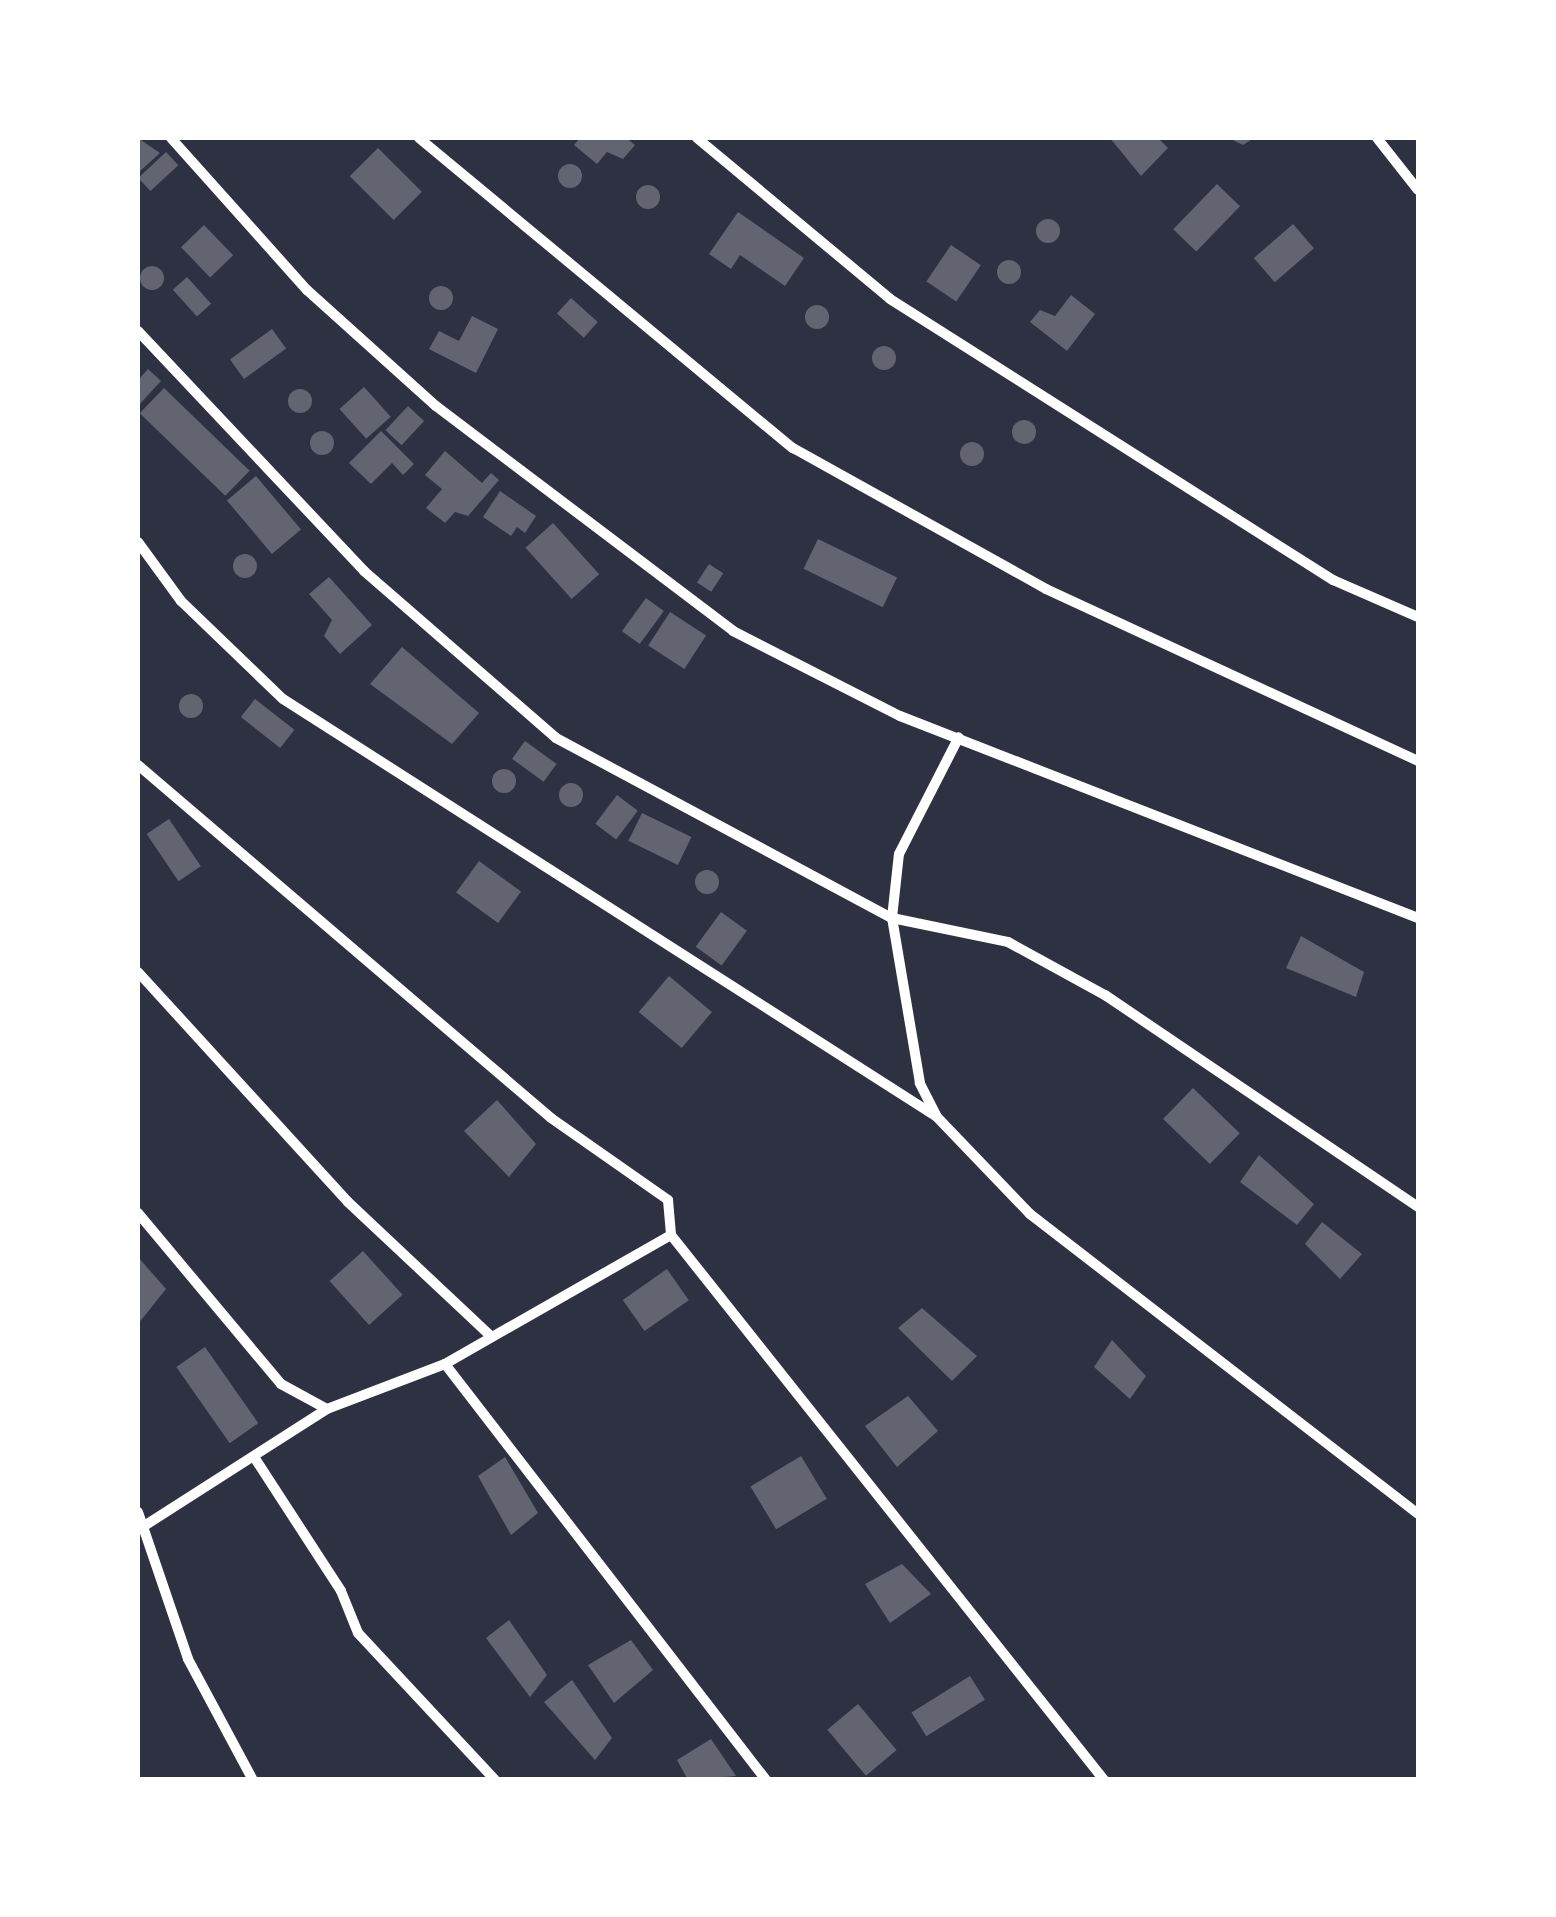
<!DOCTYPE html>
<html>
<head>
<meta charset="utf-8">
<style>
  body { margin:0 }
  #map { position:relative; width:1556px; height:1917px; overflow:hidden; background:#2d3142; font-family:Ubuntu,sans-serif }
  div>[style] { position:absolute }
  .building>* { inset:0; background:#626471; transform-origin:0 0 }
  .round { border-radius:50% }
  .minor>* { height:10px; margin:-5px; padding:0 5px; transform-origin:5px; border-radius:5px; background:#fff }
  span { translate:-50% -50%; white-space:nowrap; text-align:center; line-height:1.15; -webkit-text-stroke:10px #fff; paint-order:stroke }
  .frame { position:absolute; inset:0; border:140px solid #fff; pointer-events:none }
</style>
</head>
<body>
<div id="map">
  <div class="building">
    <div style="clip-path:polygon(138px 138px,160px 153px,138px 173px)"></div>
    <div style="clip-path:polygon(580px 138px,626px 138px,635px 145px,623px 159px,607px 152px,597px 164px,574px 145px)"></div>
    <div style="clip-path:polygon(1110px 138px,1158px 138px,1168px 148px,1141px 176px)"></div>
    <div style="clip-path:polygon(1229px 138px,1254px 138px,1243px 145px)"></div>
    <div style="left:378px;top:148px;width:62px;height:40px;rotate:45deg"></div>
    <div style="left:166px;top:152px;width:18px;height:38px;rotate:47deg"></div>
    <div class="round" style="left:558px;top:164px;width:24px;height:24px"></div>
    <div style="left:1217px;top:184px;width:32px;height:63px;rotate:44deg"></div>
    <div class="round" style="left:636px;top:185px;width:24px;height:24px"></div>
    <div style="clip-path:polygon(738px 212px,804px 258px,785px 286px,740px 255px,731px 269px,709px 254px)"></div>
    <div class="round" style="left:1036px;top:219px;width:24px;height:24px"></div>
    <div style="left:1293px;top:224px;width:32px;height:52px;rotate:49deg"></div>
    <div style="left:204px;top:225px;width:42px;height:32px;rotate:46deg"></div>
    <div style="left:951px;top:245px;width:36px;height:44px;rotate:34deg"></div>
    <div class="round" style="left:997px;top:260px;width:24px;height:24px"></div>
    <div class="round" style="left:140px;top:266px;width:24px;height:24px"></div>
    <div style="left:187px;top:277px;width:36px;height:19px;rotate:48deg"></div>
    <div class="round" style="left:429px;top:286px;width:24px;height:24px"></div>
    <div style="clip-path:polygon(1071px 295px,1095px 314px,1067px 351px,1030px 322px,1040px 310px,1055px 316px)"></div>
    <div style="left:571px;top:298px;width:36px;height:21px;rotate:42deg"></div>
    <div class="round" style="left:805px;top:305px;width:24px;height:24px"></div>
    <div style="clip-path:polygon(472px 316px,498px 329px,476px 373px,429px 349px,439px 331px,459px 341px)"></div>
    <div style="left:272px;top:329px;width:24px;height:52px;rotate:54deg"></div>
    <div class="round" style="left:872px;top:346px;width:24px;height:24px"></div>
    <div style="clip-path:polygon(148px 369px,161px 381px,138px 406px,138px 380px)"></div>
    <div style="left:364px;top:387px;width:40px;height:33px;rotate:48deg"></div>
    <div style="left:164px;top:388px;width:119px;height:35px;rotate:44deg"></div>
    <div class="round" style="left:288px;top:389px;width:24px;height:24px"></div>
    <div style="left:408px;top:406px;width:22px;height:33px;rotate:43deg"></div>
    <div class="round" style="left:1012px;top:420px;width:24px;height:24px"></div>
    <div style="clip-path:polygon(381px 431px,414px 464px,403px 475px,392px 463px,371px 484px,349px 463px)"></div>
    <div class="round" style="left:310px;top:431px;width:24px;height:24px"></div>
    <div class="round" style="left:960px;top:442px;width:24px;height:24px"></div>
    <div style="clip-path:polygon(445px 451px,482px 483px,491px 473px,499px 480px,468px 516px,455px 512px,445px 523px,426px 508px,442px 489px,425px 475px)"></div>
    <div style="left:256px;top:476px;width:70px;height:38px;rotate:50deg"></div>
    <div style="clip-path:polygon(500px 491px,536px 516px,525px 533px,517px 527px,511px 536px,483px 517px)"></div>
    <div style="left:553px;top:523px;width:69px;height:37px;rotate:48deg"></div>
    <div style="left:818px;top:539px;width:88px;height:33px;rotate:26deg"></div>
    <div class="round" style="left:233px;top:554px;width:24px;height:24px"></div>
    <div style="left:709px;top:564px;width:17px;height:22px;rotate:33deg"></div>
    <div style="clip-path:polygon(329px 577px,372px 625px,340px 654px,324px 636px,332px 620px,309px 594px)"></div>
    <div style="left:646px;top:598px;width:22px;height:41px;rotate:36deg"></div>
    <div style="left:670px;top:612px;width:43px;height:40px;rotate:33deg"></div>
    <div style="clip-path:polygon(402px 647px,479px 713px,452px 744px,370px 684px)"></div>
    <div class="round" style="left:179px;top:694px;width:24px;height:24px"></div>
    <div style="left:255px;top:699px;width:50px;height:23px;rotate:38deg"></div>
    <div style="left:525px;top:741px;width:39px;height:22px;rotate:36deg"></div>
    <div class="round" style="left:492px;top:769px;width:24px;height:24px"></div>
    <div class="round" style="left:559px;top:783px;width:24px;height:24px"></div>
    <div style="left:617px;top:795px;width:26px;height:36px;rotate:37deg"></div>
    <div style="left:642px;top:813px;width:55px;height:31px;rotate:26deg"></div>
    <div style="left:169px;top:819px;width:57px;height:27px;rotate:56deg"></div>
    <div style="left:479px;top:861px;width:52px;height:39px;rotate:36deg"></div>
    <div class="round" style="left:695px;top:870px;width:24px;height:24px"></div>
    <div style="left:721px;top:912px;width:32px;height:43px;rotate:36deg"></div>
    <div style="clip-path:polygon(1301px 936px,1364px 972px,1356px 997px,1286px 968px)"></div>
    <div style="left:669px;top:976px;width:56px;height:47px;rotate:40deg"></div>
    <div style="left:1193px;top:1088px;width:65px;height:43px;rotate:44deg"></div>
    <div style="clip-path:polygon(497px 1100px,536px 1144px,509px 1177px,464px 1131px)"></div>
    <div style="clip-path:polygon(1259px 1155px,1314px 1204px,1297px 1225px,1240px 1182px)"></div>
    <div style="clip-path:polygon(1322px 1222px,1362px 1254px,1340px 1279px,1305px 1244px)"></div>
    <div style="left:363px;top:1251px;width:59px;height:45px;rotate:48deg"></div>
    <div style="clip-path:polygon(138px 1257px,166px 1289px,138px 1324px)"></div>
    <div style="left:667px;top:1269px;width:38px;height:54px;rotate:55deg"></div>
    <div style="clip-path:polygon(922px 1308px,977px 1356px,952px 1381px,898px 1328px)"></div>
    <div style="clip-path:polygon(1112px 1340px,1146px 1376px,1130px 1399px,1094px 1367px)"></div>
    <div style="left:205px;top:1347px;width:93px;height:35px;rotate:55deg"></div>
    <div style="clip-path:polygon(908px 1396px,938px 1431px,897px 1467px,865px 1426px)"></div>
    <div style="left:801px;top:1456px;width:50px;height:59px;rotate:59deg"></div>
    <div style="clip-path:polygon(505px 1457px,538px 1513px,511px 1535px,478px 1476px)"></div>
    <div style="clip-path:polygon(902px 1564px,931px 1594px,890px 1623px,865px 1584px)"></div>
    <div style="clip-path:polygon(509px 1620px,547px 1675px,530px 1697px,486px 1638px)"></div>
    <div style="clip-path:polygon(631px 1640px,653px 1670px,614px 1703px,588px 1665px)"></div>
    <div style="left:970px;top:1676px;width:28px;height:69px;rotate:58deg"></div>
    <div style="clip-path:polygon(572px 1680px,612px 1738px,595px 1760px,544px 1702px)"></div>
    <div style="left:858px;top:1704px;width:60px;height:40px;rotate:50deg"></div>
    <div style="clip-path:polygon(711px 1739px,736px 1776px,688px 1780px,677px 1760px)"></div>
  </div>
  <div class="minor">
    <div style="left:171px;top:138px;width:204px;rotate:48.2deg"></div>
    <div style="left:307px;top:290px;width:173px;rotate:42deg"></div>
    <div style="left:436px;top:406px;width:373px;rotate:37.1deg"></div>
    <div style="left:733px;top:631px;width:187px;rotate:27deg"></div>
    <div style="left:900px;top:716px;width:556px;rotate:21.3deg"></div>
    <div style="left:419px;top:138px;width:486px;rotate:39.7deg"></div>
    <div style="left:793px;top:448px;width:290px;rotate:29.1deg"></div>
    <div style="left:1046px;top:589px;width:410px;rotate:24.8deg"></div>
    <div style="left:697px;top:138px;width:251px;rotate:39.8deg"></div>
    <div style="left:890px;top:299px;width:525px;rotate:32.39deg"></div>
    <div style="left:1333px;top:580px;width:93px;rotate:23.5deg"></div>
    <div style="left:1377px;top:138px;width:66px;rotate:51.7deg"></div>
    <div style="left:138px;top:331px;width:330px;rotate:46.7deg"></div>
    <div style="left:364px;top:571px;width:254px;rotate:41deg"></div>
    <div style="left:556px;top:738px;width:381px;rotate:28.2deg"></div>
    <div style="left:892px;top:918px;width:118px;rotate:11.7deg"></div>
    <div style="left:1008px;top:942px;width:111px;rotate:28.7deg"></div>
    <div style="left:1105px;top:995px;width:378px;rotate:34.1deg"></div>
    <div style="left:138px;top:542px;width:73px;rotate:53.9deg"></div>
    <div style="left:181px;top:601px;width:141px;rotate:43.9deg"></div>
    <div style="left:283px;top:699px;width:776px;rotate:32.58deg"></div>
    <div style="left:937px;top:1117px;width:134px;rotate:46.2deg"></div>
    <div style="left:1030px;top:1214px;width:490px;rotate:37.7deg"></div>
    <div style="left:138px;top:765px;width:543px;rotate:40.52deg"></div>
    <div style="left:551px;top:1118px;width:143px;rotate:35deg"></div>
    <div style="left:668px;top:1200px;width:35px;rotate:85deg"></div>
    <div style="left:671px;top:1235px;width:260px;rotate:150.3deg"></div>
    <div style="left:445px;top:1364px;width:126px;rotate:159.1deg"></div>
    <div style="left:327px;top:1409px;width:224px;rotate:147.4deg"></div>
    <div style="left:138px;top:972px;width:311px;rotate:47.6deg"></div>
    <div style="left:348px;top:1202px;width:197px;rotate:43.2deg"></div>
    <div style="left:936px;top:1115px;width:36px;rotate:-117deg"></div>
    <div style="left:920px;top:1083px;width:167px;rotate:-99.6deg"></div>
    <div style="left:892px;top:918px;width:64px;rotate:-83.8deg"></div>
    <div style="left:899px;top:854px;width:131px;rotate:-62.9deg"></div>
    <div style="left:138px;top:1213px;width:223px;rotate:50.1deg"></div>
    <div style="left:281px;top:1384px;width:52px;rotate:28.5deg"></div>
    <div style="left:671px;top:1235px;width:696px;rotate:51.53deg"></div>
    <div style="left:445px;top:1364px;width:525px;rotate:52.34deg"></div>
    <div style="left:256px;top:1460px;width:156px;rotate:57deg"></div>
    <div style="left:341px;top:1591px;width:45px;rotate:68deg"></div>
    <div style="left:358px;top:1633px;width:201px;rotate:47deg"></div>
    <div style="left:138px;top:1512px;width:155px;rotate:71.2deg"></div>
    <div style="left:188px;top:1659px;width:137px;rotate:61.8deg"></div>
  </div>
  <div class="frame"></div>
</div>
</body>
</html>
